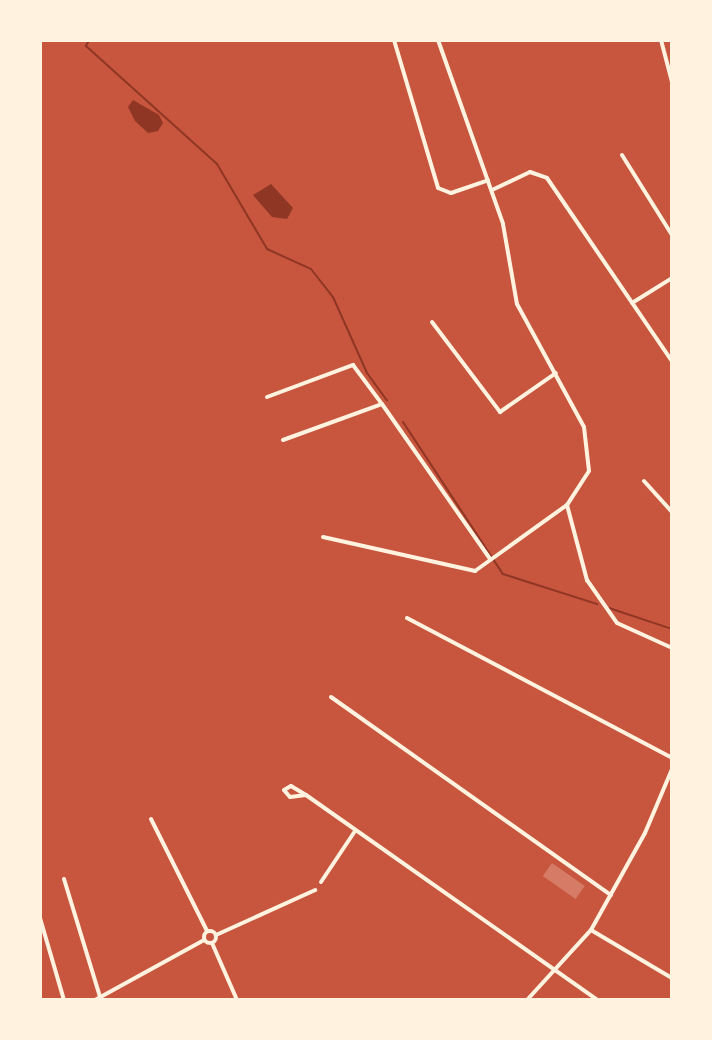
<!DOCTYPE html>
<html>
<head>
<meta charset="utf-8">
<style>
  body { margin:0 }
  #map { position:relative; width:712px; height:1040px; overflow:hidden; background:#c8553d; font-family:Merriweather,serif }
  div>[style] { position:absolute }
  .water>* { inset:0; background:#8f3625 }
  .stream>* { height:2px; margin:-1px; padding:0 1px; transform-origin:1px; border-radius:1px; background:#8f3625 }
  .building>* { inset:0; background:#d67c66; transform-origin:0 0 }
  .minor>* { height:4px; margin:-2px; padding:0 2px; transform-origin:2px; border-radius:2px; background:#fff3e0 }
  .minor>.ring { margin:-2px; padding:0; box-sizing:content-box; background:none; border:4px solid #fff3e0; border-radius:50% }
  span { translate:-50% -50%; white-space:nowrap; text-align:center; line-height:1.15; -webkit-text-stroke:6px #fff3e0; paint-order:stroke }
  .frame { position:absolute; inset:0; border:42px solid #fff3e0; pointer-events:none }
</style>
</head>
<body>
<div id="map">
  <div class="water">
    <div style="clip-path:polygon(133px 100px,159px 115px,163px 123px,158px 131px,148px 133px,135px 121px,128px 107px)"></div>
    <div style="clip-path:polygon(271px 184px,293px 208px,287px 219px,272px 217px,253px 195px)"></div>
  </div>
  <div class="stream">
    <div style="left:89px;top:40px;width:7px;rotate:117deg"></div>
    <div style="left:86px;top:46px;width:176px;rotate:42deg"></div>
    <div style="left:217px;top:164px;width:99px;rotate:59.5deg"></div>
    <div style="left:267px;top:249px;width:48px;rotate:24.4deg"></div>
    <div style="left:311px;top:269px;width:36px;rotate:52deg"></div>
    <div style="left:333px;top:297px;width:83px;rotate:65.9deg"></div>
    <div style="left:367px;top:373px;width:34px;rotate:54deg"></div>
    <div style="left:403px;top:422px;width:182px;rotate:56.7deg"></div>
    <div style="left:503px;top:574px;width:99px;rotate:17.7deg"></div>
    <div style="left:609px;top:608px;width:66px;rotate:18.4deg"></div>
  </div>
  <div class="building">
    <div style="left:552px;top:863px;width:40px;height:16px;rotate:35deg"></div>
  </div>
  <div class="minor">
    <div style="left:394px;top:40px;width:154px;rotate:73.4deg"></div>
    <div style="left:438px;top:188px;width:14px;rotate:21deg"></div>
    <div style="left:451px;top:193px;width:39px;rotate:-19deg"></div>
    <div style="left:438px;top:40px;width:195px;rotate:70.5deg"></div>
    <div style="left:503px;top:224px;width:81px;rotate:80.1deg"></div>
    <div style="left:517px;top:304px;width:140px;rotate:61.4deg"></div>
    <div style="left:584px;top:427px;width:44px;rotate:83.5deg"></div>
    <div style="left:589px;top:471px;width:40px;rotate:122.9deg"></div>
    <div style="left:567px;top:505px;width:78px;rotate:75.1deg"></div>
    <div style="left:587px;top:580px;width:52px;rotate:55.1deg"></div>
    <div style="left:617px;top:623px;width:60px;rotate:24.4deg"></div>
    <div style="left:661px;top:40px;width:43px;rotate:75.3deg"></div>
    <div style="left:622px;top:155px;width:94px;rotate:58deg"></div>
    <div style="left:492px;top:190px;width:42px;rotate:-25.3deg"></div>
    <div style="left:530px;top:172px;width:18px;rotate:19deg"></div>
    <div style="left:547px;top:178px;width:222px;rotate:55.7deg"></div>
    <div style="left:632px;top:303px;width:47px;rotate:-32deg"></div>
    <div style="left:432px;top:322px;width:113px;rotate:52.9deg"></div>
    <div style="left:500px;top:412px;width:68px;rotate:-34.9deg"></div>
    <div style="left:267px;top:397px;width:92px;rotate:-20.4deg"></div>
    <div style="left:353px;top:365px;width:49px;rotate:53.4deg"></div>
    <div style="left:283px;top:440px;width:105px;rotate:-20deg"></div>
    <div style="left:382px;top:404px;width:189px;rotate:55.1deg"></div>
    <div style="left:644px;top:481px;width:42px;rotate:47.9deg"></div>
    <div style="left:323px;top:537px;width:156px;rotate:12.6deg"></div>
    <div style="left:475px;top:571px;width:113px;rotate:-35.7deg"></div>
    <div style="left:407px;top:618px;width:300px;rotate:27.8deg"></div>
    <div style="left:331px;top:697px;width:343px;rotate:35.3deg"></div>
    <div style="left:306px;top:795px;width:16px;rotate:173deg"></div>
    <div style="left:290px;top:797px;width:9px;rotate:-131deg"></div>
    <div style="left:284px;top:790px;width:8px;rotate:-30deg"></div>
    <div style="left:291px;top:786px;width:17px;rotate:31deg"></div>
    <div style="left:306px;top:795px;width:357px;rotate:35.1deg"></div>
    <div style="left:151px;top:819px;width:125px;rotate:63.4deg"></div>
    <div style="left:64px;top:879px;width:123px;rotate:73deg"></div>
    <div style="left:321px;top:882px;width:61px;rotate:-56.3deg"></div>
    <div style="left:40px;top:918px;width:85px;rotate:73.7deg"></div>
    <div style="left:591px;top:930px;width:94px;rotate:30.7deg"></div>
    <div class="ring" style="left:204px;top:931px;width:8px;height:8px"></div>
    <div style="left:216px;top:935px;width:109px;rotate:-24.4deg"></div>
    <div style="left:212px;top:943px;width:62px;rotate:66.3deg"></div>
    <div style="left:95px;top:1000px;width:124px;rotate:-28.8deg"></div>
    <div style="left:527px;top:1000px;width:95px;rotate:-47.6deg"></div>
    <div style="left:591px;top:930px;width:111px;rotate:-60.9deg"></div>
    <div style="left:645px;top:833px;width:69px;rotate:-67.1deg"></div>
  </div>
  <div class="frame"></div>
</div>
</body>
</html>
